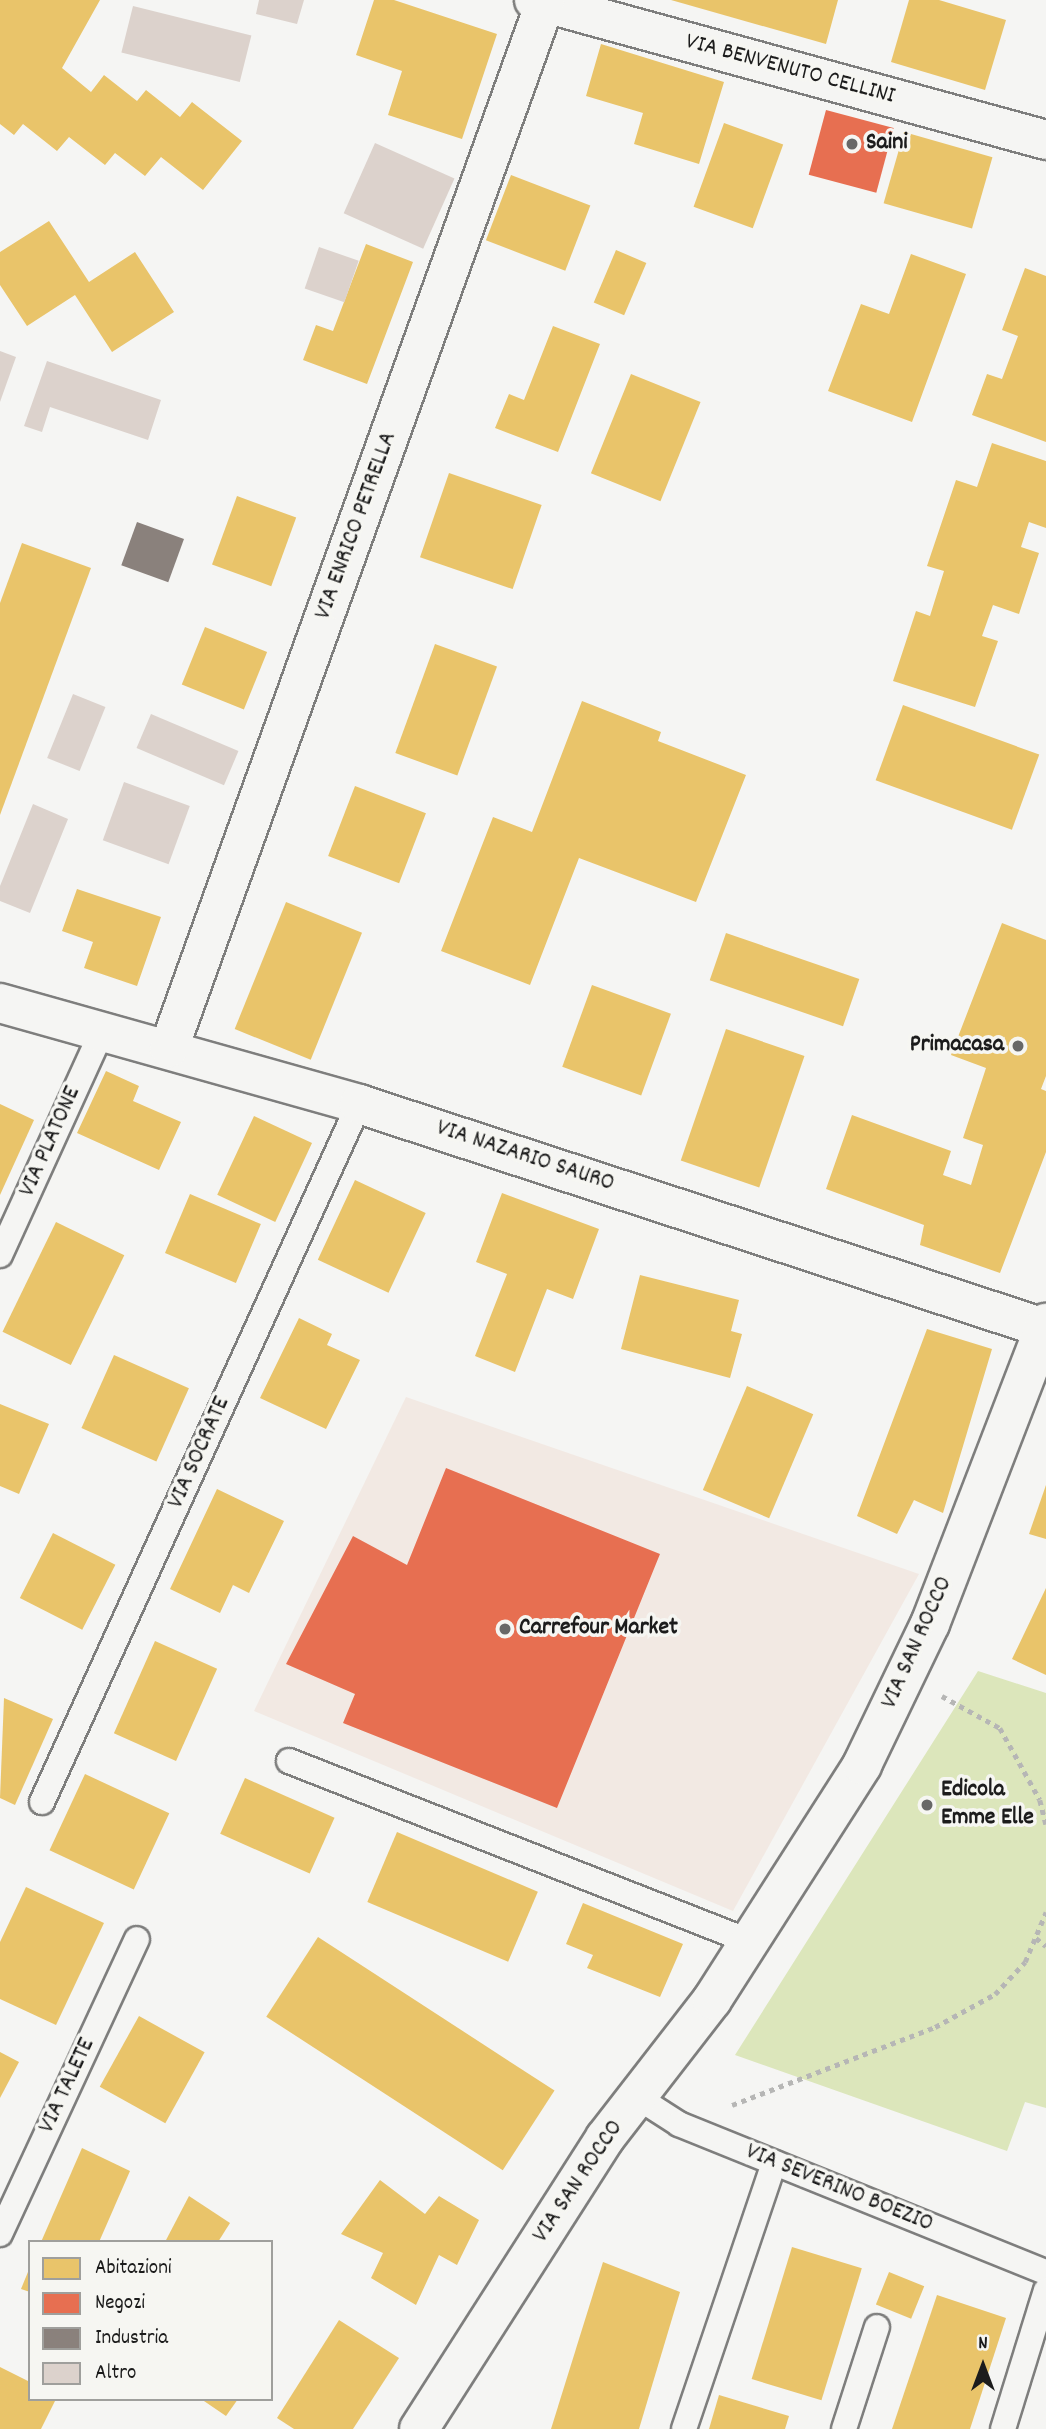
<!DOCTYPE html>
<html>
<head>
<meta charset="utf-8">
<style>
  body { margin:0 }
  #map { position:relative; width:1046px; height:2429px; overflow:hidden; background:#f5f5f3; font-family:Dekko,sans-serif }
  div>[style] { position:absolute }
  .built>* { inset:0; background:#f2e9e3 }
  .green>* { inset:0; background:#dce6bb }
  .homes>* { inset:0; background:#e9c46a; transform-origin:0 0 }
  .shops>* { inset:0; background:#e76f51; transform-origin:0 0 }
  .industry>* { inset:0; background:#8a817c; transform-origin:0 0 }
  .building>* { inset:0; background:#dcd2cc; transform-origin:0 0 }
  .path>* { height:4.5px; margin-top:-2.25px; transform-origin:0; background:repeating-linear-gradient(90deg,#b6b6b5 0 5px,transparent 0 10px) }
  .roads { filter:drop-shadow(2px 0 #7e7e7d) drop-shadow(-2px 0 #7e7e7d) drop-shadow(0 2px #7e7e7d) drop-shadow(0 -2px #7e7e7d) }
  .lane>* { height:24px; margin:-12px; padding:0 12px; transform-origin:12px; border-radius:12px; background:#f5f5f3 }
  .street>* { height:38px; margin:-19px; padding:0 19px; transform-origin:19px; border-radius:19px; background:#f5f5f3 }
  .dots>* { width:19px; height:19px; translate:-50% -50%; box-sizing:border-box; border:4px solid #f6f6f2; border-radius:50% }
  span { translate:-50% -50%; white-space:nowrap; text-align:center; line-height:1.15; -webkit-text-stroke:7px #f6f6f2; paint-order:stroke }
  .street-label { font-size:24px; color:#1c1c1c }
  .poi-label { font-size:24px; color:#1c1c1c; font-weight:700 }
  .left { translate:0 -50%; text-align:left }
  .right { translate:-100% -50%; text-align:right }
  .legend { position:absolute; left:28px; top:2240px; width:245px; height:161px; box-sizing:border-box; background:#f6f6f2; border:2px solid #9f9f9c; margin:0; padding:9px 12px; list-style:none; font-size:21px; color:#1c1c1c }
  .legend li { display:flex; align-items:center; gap:14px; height:35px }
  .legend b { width:35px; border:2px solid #9f9f9c }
  .north { position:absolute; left:948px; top:2331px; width:70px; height:70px; -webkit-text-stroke:5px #f6f6f2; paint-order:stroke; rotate:0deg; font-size:19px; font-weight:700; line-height:28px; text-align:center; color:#1c1c1c }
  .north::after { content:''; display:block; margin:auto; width:24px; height:32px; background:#1c1c1c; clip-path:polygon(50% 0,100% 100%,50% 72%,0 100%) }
</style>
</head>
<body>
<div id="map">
  <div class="built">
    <div style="clip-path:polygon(406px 1397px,919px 1574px,733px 1911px,254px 1711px)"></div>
  </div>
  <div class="green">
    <div style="clip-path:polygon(978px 1671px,1046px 1693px,1046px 2108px,1025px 2102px,1007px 2151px,735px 2055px)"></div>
  </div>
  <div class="homes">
    <div style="clip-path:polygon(0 0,100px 0,62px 68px,91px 92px,104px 75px,137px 101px,146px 90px,180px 117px,192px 102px,242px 141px,203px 190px,161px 157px,145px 176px,115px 153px,105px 165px,69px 137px,57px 151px,23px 124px,14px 135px,0 124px)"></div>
    <div style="clip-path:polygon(374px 0,394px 0,497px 34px,462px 139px,388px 115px,402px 71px,356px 55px)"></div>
    <div style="clip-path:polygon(671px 0,838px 0,826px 44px)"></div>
    <div style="clip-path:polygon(909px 0,939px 0,1006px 20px,985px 90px,891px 62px)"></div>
    <div style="clip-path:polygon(601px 44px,724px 82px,699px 164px,634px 144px,643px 113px,586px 96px)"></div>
    <div style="left:724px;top:123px;width:63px;height:89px;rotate:20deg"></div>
    <div style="left:904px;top:132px;width:92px;height:74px;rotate:16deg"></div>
    <div style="left:511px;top:175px;width:85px;height:70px;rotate:21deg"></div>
    <div style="clip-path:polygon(49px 221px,89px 282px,135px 252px,174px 312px,112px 352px,75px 295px,27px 326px,0 285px,0 252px)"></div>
    <div style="clip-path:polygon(366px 244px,413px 262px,367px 384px,303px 360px,316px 325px,333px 331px)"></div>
    <div style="left:616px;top:250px;width:33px;height:57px;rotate:23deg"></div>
    <div style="clip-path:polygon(911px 254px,966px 274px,912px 422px,828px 391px,861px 304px,889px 314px)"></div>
    <div style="clip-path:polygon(1025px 268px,1046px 276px,1046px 442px,972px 415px,987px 374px,1002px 379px,1018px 336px,1002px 330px)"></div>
    <div style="clip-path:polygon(553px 326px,600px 344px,558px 452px,495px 428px,509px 394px,524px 400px)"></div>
    <div style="left:631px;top:374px;width:75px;height:107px;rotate:22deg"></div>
    <div style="clip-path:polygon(992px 443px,1046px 461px,1046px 528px,1029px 522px,1021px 547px,1039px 553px,1019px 614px,993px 605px,982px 636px,998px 641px,975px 707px,893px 681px,916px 611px,930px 616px,944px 571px,927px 566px,956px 480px,977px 487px)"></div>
    <div style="left:449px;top:473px;width:98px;height:89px;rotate:19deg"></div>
    <div style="left:237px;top:496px;width:63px;height:73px;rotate:20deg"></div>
    <div style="clip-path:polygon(22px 543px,91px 568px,0 815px,0 603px)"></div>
    <div style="left:205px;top:627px;width:67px;height:62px;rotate:22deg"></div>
    <div style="left:435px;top:644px;width:66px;height:116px;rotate:20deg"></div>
    <div style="clip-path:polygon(582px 701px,661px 732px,658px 741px,746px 775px,696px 902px,579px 858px,530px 985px,441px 951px,493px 817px,532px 832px)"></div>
    <div style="left:903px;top:705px;width:145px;height:80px;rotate:20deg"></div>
    <div style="left:355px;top:786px;width:76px;height:75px;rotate:21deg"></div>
    <div style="clip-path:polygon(77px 889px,161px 917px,137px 986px,84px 968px,93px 942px,62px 931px)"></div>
    <div style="left:286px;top:902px;width:82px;height:137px;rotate:22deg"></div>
    <div style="clip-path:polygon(1002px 923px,1046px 940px,1046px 1076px,1041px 1089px,1046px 1091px,1046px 1152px,1000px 1273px,920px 1245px,924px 1225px,826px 1189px,852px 1115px,951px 1151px,943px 1175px,971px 1185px,983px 1145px,963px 1138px,986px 1068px,951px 1055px)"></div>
    <div style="left:726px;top:933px;width:141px;height:50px;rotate:19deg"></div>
    <div style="left:592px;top:985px;width:84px;height:87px;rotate:20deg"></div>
    <div style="left:726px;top:1029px;width:83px;height:139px;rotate:19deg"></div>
    <div style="clip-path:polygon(106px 1071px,139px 1086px,133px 1101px,181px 1122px,159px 1170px,77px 1133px)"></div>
    <div style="clip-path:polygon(0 1104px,34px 1120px,0 1195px)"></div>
    <div style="left:254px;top:1116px;width:64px;height:87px;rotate:25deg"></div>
    <div style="left:355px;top:1180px;width:78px;height:88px;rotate:25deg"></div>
    <div style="clip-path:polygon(502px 1193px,599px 1229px,573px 1299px,547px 1289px,515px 1372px,475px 1356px,507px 1274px,476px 1262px)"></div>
    <div style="left:190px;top:1194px;width:77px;height:64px;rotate:23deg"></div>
    <div style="left:56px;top:1222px;width:76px;height:122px;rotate:26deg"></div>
    <div style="clip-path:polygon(640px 1275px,739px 1300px,731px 1331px,742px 1334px,730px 1378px,621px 1349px)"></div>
    <div style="clip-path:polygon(299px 1318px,332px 1334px,327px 1345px,360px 1360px,326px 1429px,260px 1398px)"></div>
    <div style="clip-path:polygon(927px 1329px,992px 1349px,943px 1513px,914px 1500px,897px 1534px,857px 1516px)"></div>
    <div style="left:114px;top:1355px;width:82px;height:80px;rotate:24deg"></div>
    <div style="left:747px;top:1386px;width:72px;height:113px;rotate:23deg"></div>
    <div style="clip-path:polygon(0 1404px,49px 1424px,19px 1494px,0 1486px)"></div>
    <div style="clip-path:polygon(1046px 1485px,1046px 1539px,1029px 1534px)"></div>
    <div style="clip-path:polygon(217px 1489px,284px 1521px,249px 1593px,233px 1585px,220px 1613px,170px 1589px)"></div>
    <div style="left:53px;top:1533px;width:70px;height:73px;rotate:27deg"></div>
    <div style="clip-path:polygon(1046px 1588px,1046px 1675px,1012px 1659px)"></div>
    <div style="left:155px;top:1641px;width:68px;height:101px;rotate:24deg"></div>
    <div style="clip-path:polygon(4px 1698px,53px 1719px,15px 1805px,0 1798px)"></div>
    <div style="left:85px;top:1774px;width:93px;height:84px;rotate:25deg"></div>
    <div style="left:245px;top:1778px;width:98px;height:61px;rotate:24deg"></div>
    <div style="left:397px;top:1832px;width:153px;height:76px;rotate:23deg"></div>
    <div style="clip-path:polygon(26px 1887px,104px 1923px,56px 2025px,0 1999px,0 1942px)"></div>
    <div style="clip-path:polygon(583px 1903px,683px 1944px,660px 1997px,587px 1968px,593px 1955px,566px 1944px)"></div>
    <div style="left:318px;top:1937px;width:282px;height:95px;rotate:33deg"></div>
    <div style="left:139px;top:2016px;width:75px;height:81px;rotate:29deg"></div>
    <div style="clip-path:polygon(0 2052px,19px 2062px,0 2098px)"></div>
    <div style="clip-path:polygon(82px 2148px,130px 2171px,99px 2242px,41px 2242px)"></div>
    <div style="clip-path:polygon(380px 2180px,425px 2214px,439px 2196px,479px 2220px,457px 2265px,439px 2255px,416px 2305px,371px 2278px,383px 2253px,341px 2234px)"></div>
    <div style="clip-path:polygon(189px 2196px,230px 2223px,218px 2242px,165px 2242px)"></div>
    <div style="left:792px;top:2247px;width:73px;height:138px;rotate:17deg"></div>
    <div style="clip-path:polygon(603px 2262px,680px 2292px,639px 2429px,551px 2429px)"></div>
    <div style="clip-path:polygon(30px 2267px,30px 2292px,21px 2289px)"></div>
    <div style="left:889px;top:2272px;width:38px;height:35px;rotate:22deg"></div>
    <div style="clip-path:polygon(937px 2295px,1006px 2318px,970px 2429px,892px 2429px)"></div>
    <div style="clip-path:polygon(339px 2320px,399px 2358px,353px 2429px,294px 2429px,277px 2418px)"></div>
    <div style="clip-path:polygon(0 2367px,30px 2382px,30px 2399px,56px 2399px,41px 2429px,0 2429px)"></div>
    <div style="clip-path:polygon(719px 2395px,789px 2416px,785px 2429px,709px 2429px)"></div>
    <div style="clip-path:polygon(201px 2399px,238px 2399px,226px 2416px)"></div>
  </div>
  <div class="shops">
    <div style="left:826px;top:110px;width:70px;height:67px;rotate:15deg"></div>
    <div style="clip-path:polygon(446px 1468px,660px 1554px,557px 1808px,343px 1723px,355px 1694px,286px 1664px,353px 1536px,407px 1565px)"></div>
  </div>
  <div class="industry">
    <div style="left:137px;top:522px;width:50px;height:46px;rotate:20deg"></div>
  </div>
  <div class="building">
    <div style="clip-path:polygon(259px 0,304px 0,297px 24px,256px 14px)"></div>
    <div style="left:133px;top:6px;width:122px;height:48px;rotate:14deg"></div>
    <div style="left:375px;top:143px;width:87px;height:77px;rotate:24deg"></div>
    <div style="left:319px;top:247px;width:42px;height:44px;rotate:19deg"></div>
    <div style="clip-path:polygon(0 351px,16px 357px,0 402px)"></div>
    <div style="clip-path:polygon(47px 361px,161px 400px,148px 440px,50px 407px,42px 432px,24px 426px)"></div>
    <div style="left:73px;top:694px;width:35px;height:69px;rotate:22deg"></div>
    <div style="left:151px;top:714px;width:95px;height:37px;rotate:23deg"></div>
    <div style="left:124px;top:782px;width:70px;height:62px;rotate:20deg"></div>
    <div style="clip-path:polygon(33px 804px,68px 819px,30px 913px,0 901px,0 886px)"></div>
  </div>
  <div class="path">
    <div style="left:942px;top:1696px;width:66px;rotate:28.9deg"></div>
    <div style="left:1000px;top:1728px;width:82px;rotate:60.9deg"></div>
    <div style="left:1040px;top:1800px;width:25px;rotate:76deg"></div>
    <div style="left:1036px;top:1938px;width:13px;rotate:39deg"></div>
    <div style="left:732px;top:2105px;width:217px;rotate:-21deg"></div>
    <div style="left:935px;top:2027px;width:68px;rotate:-28.8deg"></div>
    <div style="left:995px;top:1994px;width:44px;rotate:-46.8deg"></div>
    <div style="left:1025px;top:1962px;width:54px;rotate:-67.2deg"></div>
  </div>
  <div class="roads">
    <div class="lane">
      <div style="left:0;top:1255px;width:248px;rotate:-65.5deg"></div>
      <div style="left:289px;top:1761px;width:495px;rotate:21.4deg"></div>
      <div style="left:42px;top:1802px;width:767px;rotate:-65.57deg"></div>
      <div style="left:637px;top:2097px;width:50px;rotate:32.7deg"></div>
      <div style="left:679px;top:2124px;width:396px;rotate:22deg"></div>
      <div style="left:0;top:2234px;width:325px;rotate:-65.1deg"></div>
      <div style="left:684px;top:2429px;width:281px;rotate:-71.3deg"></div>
      <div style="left:844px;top:2429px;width:107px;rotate:-72.1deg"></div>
      <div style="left:1003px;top:2429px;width:145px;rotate:-72.8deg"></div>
    </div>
    <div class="street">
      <div style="left:534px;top:0;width:531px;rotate:15.29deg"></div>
      <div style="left:0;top:1003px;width:373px;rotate:15.7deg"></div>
      <div style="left:359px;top:1104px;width:721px;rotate:18.11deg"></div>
      <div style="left:169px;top:1048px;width:1111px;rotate:-70.21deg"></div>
      <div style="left:419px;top:2429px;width:345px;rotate:-57.4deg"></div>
      <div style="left:605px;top:2138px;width:175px;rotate:-52.2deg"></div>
      <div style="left:712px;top:2000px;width:279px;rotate:-57.4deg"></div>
      <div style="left:862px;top:1765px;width:157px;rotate:-64.3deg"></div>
      <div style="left:930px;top:1624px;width:323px;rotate:-68.9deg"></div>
    </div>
  </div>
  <div class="dots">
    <div style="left:852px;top:144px;background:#686867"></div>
    <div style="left:1018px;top:1046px;background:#686867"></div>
    <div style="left:505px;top:1629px;background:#686867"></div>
    <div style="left:927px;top:1805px;background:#686867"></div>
  </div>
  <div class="street-label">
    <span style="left:790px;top:70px;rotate:15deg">VIA BENVENUTO CELLINI</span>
    <span style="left:357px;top:526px;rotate:-70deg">VIA ENRICO PETRELLA</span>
    <span style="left:51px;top:1142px;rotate:-66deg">VIA PLATONE</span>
    <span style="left:525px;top:1157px;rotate:18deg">VIA NAZARIO SAURO</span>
    <span style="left:200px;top:1453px;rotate:-66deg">VIA SOCRATE</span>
    <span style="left:918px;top:1643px;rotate:-66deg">VIA SAN ROCCO</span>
    <span style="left:68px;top:2086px;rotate:-65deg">VIA TALETE</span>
    <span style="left:579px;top:2182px;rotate:-56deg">VIA SAN ROCCO</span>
    <span style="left:839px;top:2189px;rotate:22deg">VIA SEVERINO BOEZIO</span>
  </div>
  <div class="poi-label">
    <span class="left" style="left:866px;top:144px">Saini</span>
    <span class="right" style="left:1004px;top:1046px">Primacasa</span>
    <span class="left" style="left:519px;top:1629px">Carrefour Market</span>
    <span class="left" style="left:941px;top:1805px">Edicola<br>Emme Elle</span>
  </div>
  <ul class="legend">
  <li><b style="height:19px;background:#e9c46a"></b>Abitazioni</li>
  <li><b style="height:19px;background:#e76f51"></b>Negozi</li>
  <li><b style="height:19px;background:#8a817c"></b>Industria</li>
  <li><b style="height:19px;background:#dcd2cc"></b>Altro</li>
  </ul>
  <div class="north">N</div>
</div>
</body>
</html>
